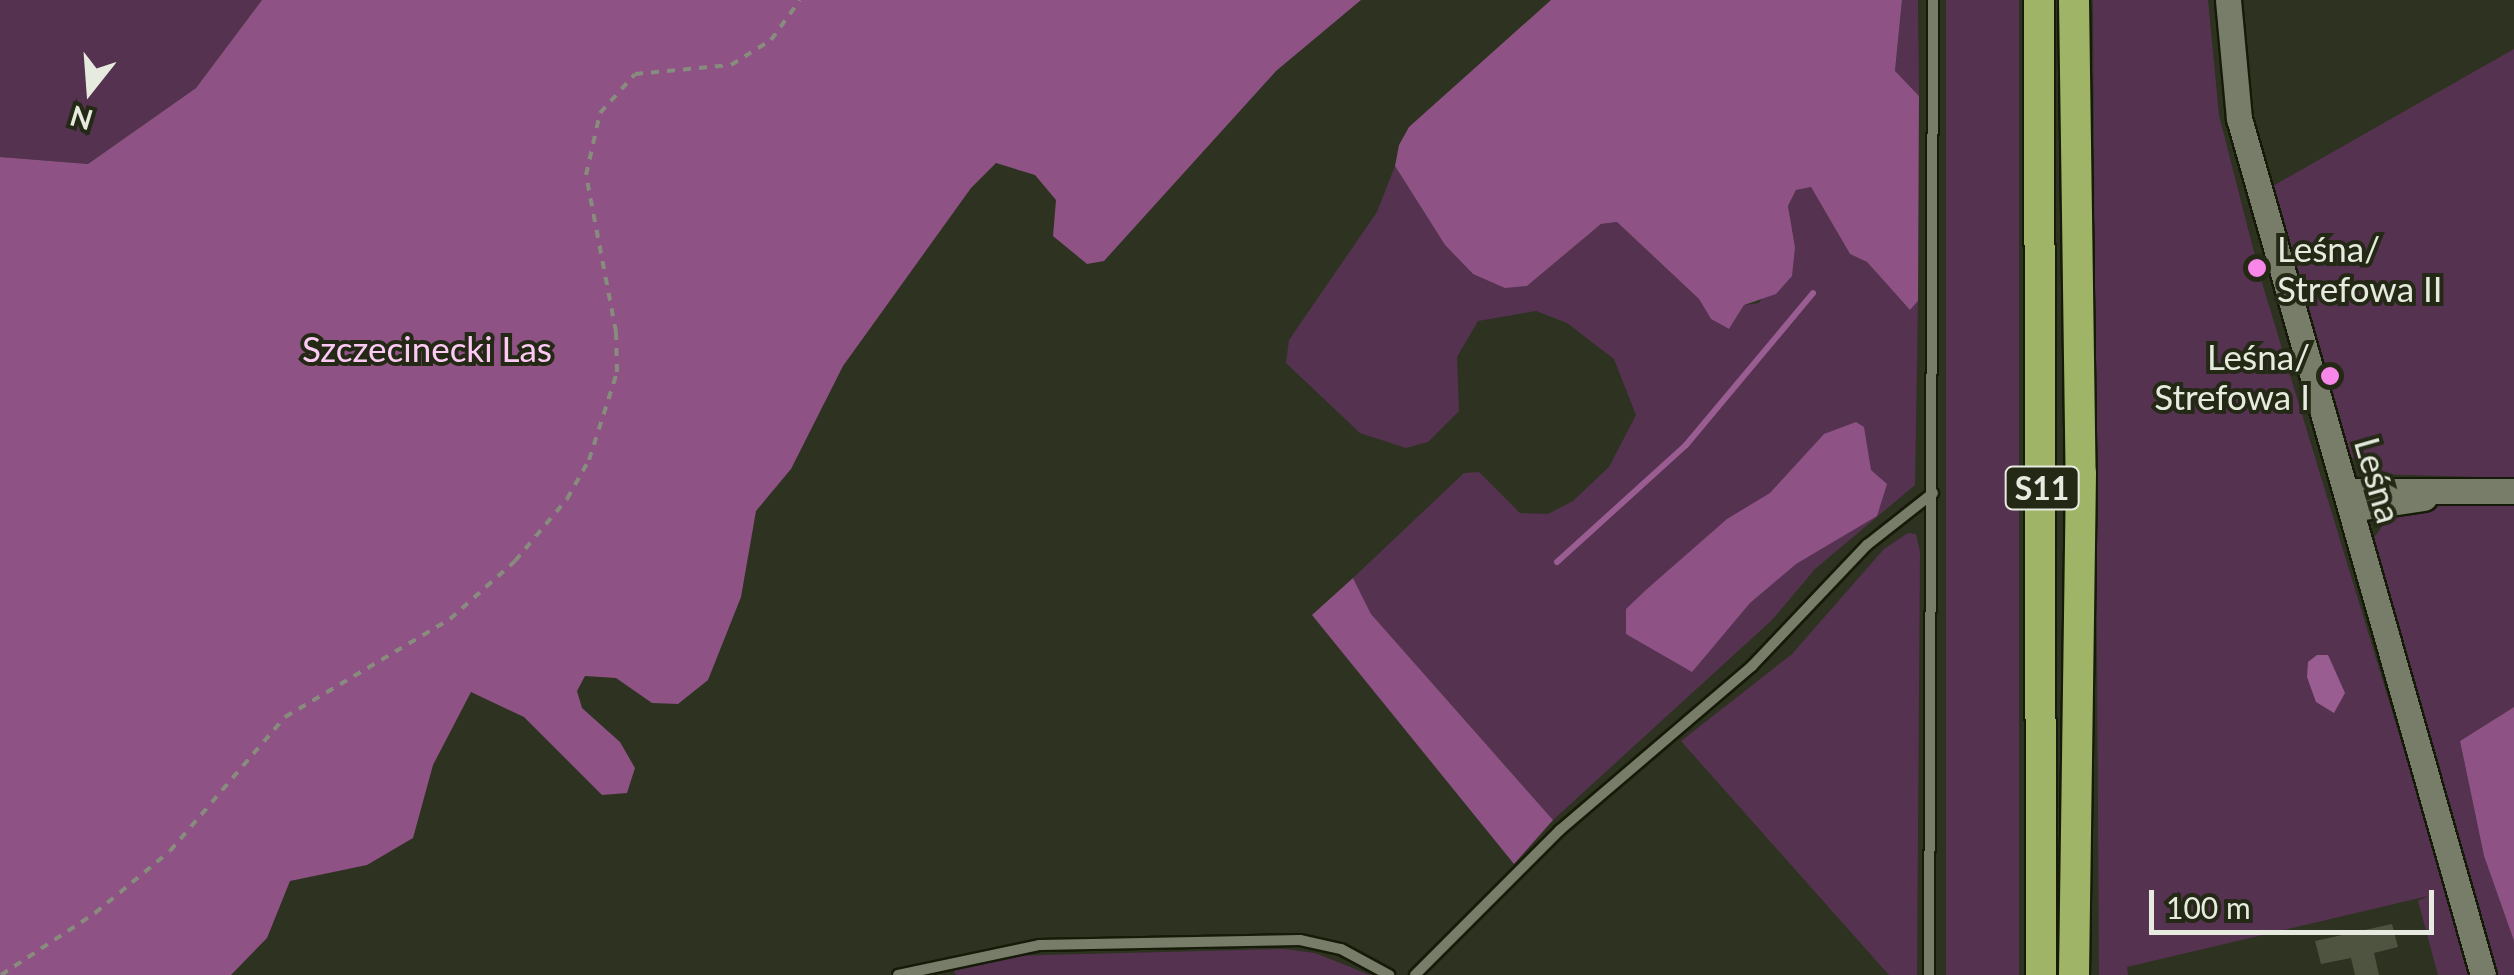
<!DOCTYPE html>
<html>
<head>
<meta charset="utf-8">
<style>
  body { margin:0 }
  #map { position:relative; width:2514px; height:975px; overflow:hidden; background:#2d3320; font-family:Lato,sans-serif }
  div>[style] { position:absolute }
  .green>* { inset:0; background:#553250; transform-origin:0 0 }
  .forest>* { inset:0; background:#8e5285 }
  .water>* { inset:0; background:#9a5d91 }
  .stream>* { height:6px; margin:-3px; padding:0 3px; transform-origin:3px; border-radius:3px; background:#9a5d91 }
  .building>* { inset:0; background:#4e5440 }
  .path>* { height:4px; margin-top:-2px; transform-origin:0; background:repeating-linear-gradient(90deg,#878c7d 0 8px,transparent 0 16px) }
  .roads { filter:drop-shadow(2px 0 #161a08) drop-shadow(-2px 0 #161a08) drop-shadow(0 2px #161a08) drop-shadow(0 -2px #161a08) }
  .service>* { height:10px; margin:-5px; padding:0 5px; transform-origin:5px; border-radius:5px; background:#777d68 }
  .tertiary>* { height:25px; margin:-12.5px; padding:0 12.5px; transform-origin:12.5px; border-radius:12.5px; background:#777d68 }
  .motorway>* { height:30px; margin:-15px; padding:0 15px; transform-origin:15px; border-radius:15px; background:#a0b467 }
  .dots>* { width:28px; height:28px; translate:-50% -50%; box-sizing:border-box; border:5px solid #242916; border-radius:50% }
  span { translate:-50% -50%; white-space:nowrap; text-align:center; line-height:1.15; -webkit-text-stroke:8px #242916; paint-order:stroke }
  .shield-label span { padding:2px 8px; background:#242916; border:2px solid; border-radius:8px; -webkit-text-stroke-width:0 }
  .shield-label { font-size:32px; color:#e7ebdf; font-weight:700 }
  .poi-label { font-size:35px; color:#e7ebdf }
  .left { translate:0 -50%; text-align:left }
  .right { translate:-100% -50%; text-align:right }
  .park-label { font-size:35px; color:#fecaf5 }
  .street-label { font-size:35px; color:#e7ebdf }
  .north { position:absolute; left:40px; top:40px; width:100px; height:100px; -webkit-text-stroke:8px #242916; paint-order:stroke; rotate:197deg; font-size:28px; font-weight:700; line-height:40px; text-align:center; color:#e7ebdf }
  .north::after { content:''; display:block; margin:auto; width:35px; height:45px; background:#e7ebdf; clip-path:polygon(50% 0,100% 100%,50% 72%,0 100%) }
  .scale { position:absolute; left:2149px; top:890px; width:285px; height:45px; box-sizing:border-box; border:5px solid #e7ebdf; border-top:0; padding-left:12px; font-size:30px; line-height:35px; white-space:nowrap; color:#e7ebdf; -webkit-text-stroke:8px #242916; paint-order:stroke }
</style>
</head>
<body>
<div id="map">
  <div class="green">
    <div style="clip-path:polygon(0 0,262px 0,196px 88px,88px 164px,0 157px)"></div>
    <div style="clip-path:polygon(1902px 0,1918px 0,1919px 96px,1895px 72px)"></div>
    <div style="left:1946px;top:0;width:73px;height:975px"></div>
    <div style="clip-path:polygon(2093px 0,2208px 0,2219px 115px,2260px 276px,2472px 975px,2438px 975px,2418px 901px,2428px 896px,2127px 967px,2128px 975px,2099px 975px)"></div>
    <div style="clip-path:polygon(2514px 49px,2514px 478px,2377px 474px,2347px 454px,2271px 187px)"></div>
    <div style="clip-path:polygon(1395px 166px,1445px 245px,1473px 274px,1527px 286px,1601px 224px,1617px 222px,1699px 299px,1711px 319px,1729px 329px,1744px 305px,1759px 303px,1795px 247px,1788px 206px,1796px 190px,1811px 187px,1850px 254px,1867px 262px,1910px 310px,1918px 301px,1915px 485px,1815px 569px,1772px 620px,1553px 820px,1371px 614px,1353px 578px,1464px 473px,1479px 472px,1520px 513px,1548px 514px,1573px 501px,1609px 467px,1636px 415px,1614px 359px,1567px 323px,1536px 311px,1478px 321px,1457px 357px,1459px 411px,1428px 442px,1406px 448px,1360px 433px,1286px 363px,1289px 340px,1377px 212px)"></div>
    <div style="clip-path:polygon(2514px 502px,2514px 707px,2460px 741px,2484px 856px,2514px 941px,2514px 975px,2495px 975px,2371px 542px,2391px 514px,2434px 504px)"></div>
    <div style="clip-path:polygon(1908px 533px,1916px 534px,1920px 552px,1917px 975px,1889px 975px,1681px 741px,1792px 654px,1884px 549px)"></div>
    <div style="clip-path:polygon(1284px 949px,1315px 953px,1370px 975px,956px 975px,953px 969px,1008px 956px)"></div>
  </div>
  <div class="forest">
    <div style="clip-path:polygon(262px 0,1361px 0,1276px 71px,1104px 261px,1087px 264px,1053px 236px,1056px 200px,1035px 175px,996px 163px,971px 188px,843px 366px,791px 469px,756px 511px,741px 597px,708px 680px,678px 704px,652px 703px,616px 678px,585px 676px,577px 691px,582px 708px,620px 742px,635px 768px,627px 793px,602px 795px,524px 717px,471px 692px,433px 765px,413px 838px,367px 865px,290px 881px,267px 938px,231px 975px,0 975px,0 157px,88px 164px,196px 88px)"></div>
    <div style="clip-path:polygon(1551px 0,1902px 0,1895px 71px,1919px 96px,1918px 301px,1910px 310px,1867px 262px,1850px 254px,1811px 187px,1796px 190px,1788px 206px,1795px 247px,1792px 276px,1776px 294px,1744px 305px,1729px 329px,1711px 319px,1699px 299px,1617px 222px,1601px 224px,1527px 286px,1505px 288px,1473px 274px,1445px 245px,1395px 166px,1399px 145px,1409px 127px)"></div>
    <div style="clip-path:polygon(1856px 422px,1864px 427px,1871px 470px,1887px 484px,1877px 516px,1796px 564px,1750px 603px,1692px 672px,1626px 634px,1626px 609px,1647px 589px,1727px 519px,1770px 493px,1824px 434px)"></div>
    <div style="clip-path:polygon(1353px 578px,1371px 614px,1553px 820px,1514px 864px,1312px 615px)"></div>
    <div style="clip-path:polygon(2514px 707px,2514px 941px,2484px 856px,2460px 741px)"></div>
  </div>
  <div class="water">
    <div style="clip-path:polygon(2317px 655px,2328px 655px,2345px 693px,2334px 713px,2316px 702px,2307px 677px,2308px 662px)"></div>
  </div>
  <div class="stream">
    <div style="left:1557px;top:562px;width:174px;rotate:-42.2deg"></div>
    <div style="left:1686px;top:445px;width:198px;rotate:-50.1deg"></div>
  </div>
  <div class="building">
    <div style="clip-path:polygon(2392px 924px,2398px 947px,2374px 953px,2379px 975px,2355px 975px,2351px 958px,2321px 964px,2315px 941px)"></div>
  </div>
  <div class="path">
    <div style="left:1px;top:975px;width:113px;rotate:-33.4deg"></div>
    <div style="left:95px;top:913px;width:97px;rotate:-39.6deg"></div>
    <div style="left:170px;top:851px;width:177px;rotate:-49.4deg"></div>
    <div style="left:285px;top:717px;width:192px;rotate:-30.7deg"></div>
    <div style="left:450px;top:619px;width:87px;rotate:-41.7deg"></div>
    <div style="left:515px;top:561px;width:81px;rotate:-50deg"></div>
    <div style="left:567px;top:499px;width:45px;rotate:-60.6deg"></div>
    <div style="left:589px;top:460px;width:92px;rotate:-72.3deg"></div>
    <div style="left:617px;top:372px;width:40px;rotate:-91.4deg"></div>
    <div style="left:616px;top:332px;width:160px;rotate:-100.8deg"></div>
    <div style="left:586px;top:175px;width:64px;rotate:-77.3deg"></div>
    <div style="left:600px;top:113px;width:52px;rotate:-48.1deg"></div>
    <div style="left:635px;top:74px;width:96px;rotate:-5.4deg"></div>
    <div style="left:731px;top:65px;width:47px;rotate:-32deg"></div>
    <div style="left:771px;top:40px;width:49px;rotate:-54.1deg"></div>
  </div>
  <div class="roads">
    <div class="service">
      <div style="left:898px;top:975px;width:144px;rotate:-12deg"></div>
      <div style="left:1039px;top:945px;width:261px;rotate:-1.1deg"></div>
      <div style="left:1300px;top:940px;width:42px;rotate:12.4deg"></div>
      <div style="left:1341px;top:949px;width:55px;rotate:28.4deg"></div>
      <div style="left:1415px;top:975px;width:205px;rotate:-45deg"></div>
      <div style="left:1560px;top:830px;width:253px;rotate:-40.5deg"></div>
      <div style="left:1752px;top:666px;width:167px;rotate:-46.5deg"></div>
      <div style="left:1867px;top:545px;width:84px;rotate:-38.2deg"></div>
      <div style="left:1929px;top:975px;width:975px;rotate:-89.76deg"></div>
    </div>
    <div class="tertiary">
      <div style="left:2228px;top:0;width:119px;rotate:84.7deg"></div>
      <div style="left:2239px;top:118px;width:891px;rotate:74.11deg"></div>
      <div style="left:2346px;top:491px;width:168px"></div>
      <div style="left:2351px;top:509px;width:74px;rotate:-8.6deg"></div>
    </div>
    <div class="motorway">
      <div style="left:2039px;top:0;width:975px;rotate:89.88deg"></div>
      <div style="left:2074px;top:0;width:473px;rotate:89.2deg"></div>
      <div style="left:2081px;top:473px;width:502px;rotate:90.8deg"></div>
    </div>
  </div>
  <div class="dots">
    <div style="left:2257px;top:268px;background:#f987e9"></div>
    <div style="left:2330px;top:376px;background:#f987e9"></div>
  </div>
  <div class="shield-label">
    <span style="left:2042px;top:488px">S11</span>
  </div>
  <div class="poi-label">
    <span class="left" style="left:2277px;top:268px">Leśna/<br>Strefowa II</span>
    <span class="right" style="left:2310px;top:376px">Leśna/<br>Strefowa I</span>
  </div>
  <div class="park-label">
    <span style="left:427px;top:348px">Szczecinecki Las</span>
  </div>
  <div class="street-label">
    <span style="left:2379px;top:480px;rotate:74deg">Leśna</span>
  </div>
  <div class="north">N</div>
  <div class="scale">100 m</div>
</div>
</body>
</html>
